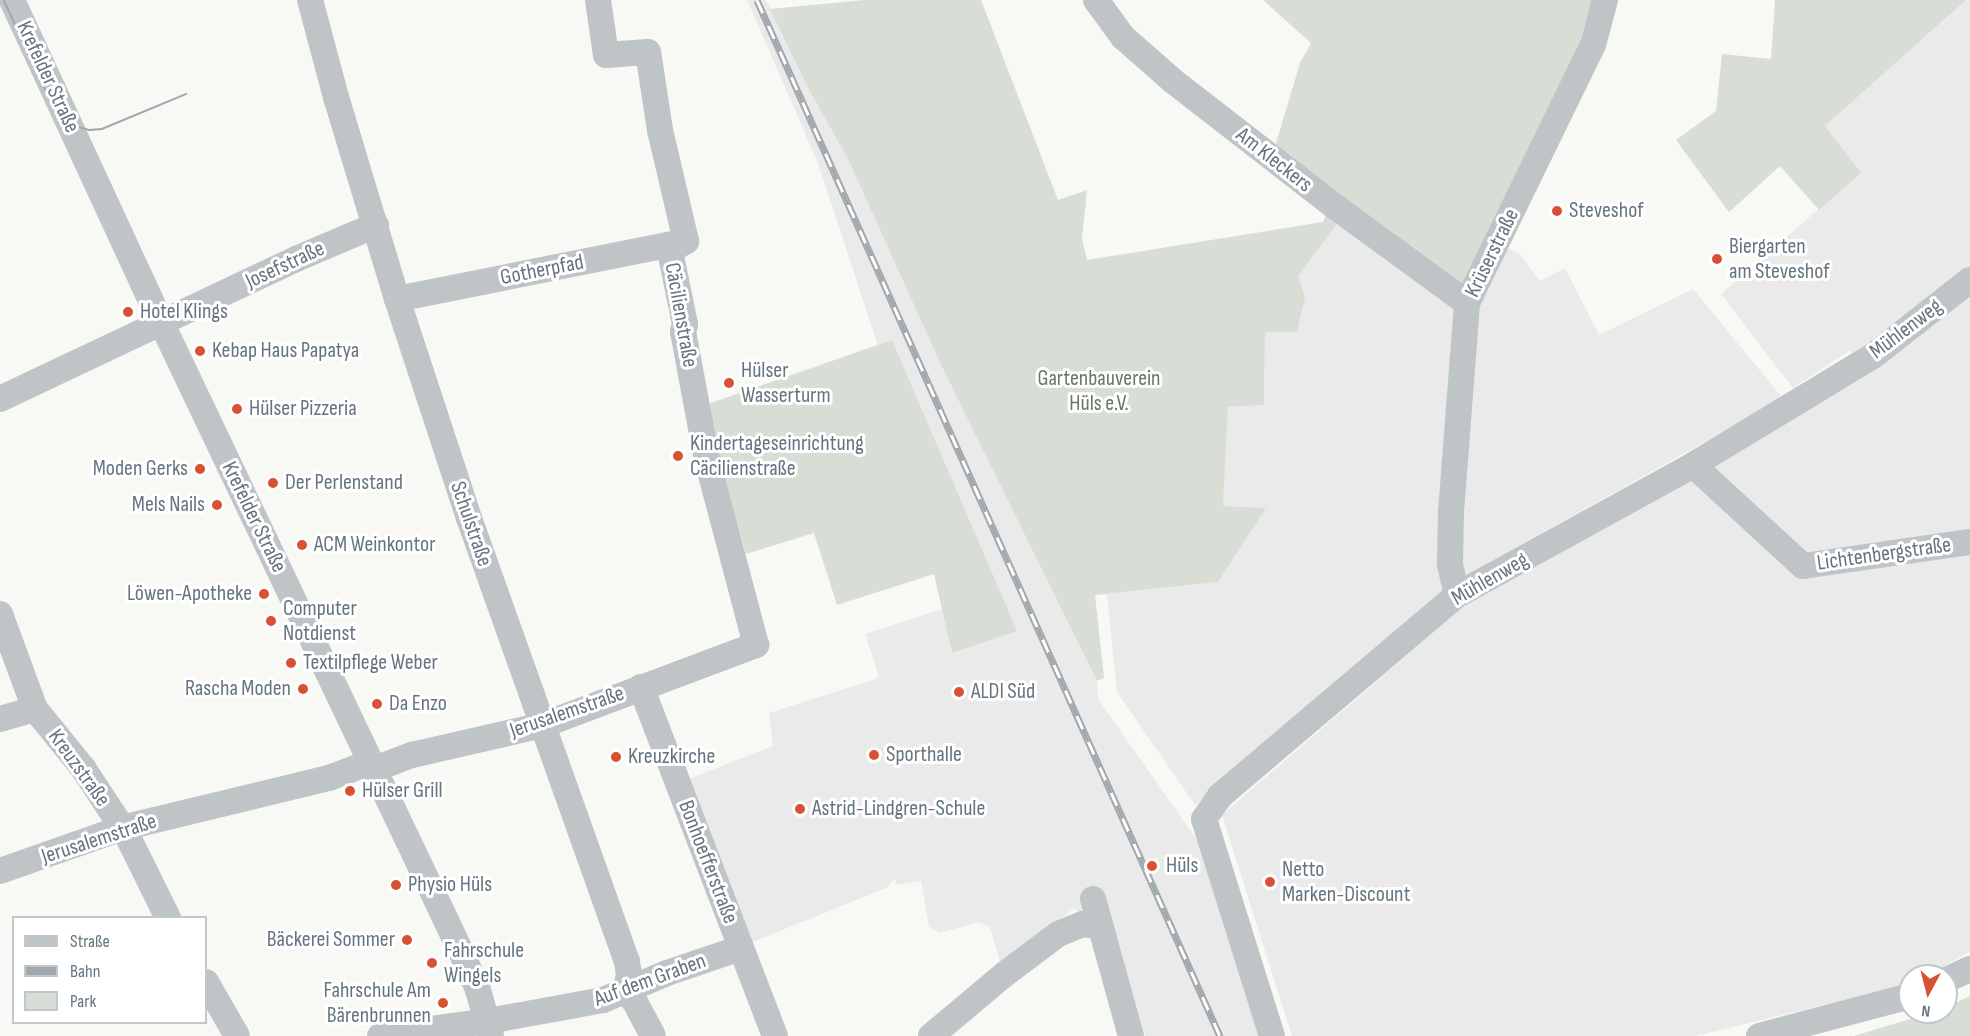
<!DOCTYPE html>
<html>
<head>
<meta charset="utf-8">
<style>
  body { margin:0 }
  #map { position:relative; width:1970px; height:1036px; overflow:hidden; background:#f8f8f5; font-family:"Sofia Sans Condensed",sans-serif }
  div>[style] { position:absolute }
  .built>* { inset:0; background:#e9eae9 }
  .green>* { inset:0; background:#d8ddd5 }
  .minor>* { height:26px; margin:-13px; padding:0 13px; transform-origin:13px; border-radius:13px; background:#bfc4c7 }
  .tram>* { height:1.5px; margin:-0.75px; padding:0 0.75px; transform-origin:0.75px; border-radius:0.75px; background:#a1a8ad }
  .rail>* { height:7px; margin-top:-3.5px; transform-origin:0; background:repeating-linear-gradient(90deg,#fff 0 14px,#a1a8ad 0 28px); box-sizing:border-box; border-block:2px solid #a1a8ad }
  .dots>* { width:16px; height:16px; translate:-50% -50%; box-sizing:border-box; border:3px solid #fff; border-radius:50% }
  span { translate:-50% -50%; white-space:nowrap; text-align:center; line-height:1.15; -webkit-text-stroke:6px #fff; paint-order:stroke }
  .street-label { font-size:22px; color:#65757f }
  .poi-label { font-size:22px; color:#65757f }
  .left { translate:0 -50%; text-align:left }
  .right { translate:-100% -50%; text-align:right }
  .park-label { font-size:22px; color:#687763 }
  .legend { position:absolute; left:12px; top:916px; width:195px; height:108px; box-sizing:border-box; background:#fff; border:2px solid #c1c8cc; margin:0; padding:8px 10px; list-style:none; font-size:18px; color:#65757f }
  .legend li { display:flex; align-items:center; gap:12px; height:30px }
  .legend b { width:30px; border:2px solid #c1c8cc }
  .north { position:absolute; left:1898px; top:964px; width:60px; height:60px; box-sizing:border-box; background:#fff; border:2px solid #c1c8cc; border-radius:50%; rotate:187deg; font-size:16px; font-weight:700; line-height:24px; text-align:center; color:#65757f }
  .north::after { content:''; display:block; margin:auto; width:21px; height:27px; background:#d95134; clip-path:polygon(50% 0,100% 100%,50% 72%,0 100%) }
</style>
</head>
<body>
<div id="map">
  <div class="built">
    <div style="clip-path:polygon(747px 0,766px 0,808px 88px,848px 159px,941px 365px,1097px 681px,1098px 699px,1207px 854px,1264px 1036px,1145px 1036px,1106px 903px,1085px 921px,1074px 908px,1002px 969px,990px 927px,979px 922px,940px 933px,929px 926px,921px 881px,896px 885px,895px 879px,886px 888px,750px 943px,686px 780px,773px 746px,769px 713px,876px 679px,879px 676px,865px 634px,942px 609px,952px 653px,1016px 631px,892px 341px,878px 346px,818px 163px)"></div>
    <div style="clip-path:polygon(1966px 0,1970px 0,1970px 270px,1856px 358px,1850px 350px,1793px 388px,1721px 294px,1860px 173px,1825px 126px)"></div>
    <div style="clip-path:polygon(1339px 221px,1504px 246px,1520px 254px,1540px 281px,1565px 268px,1599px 335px,1693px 289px,1781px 396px,1760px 411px,1477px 569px,1426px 608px,1195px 805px,1117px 692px,1107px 594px,1218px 582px,1266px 508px,1223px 506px,1228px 407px,1264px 405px,1265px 331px,1305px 297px,1298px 276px)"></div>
    <div style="clip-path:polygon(1970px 286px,1970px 951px,1934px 972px,1922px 976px,1910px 976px,1910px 981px,1890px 989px,1695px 1036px,1292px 1036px,1222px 815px,1466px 604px)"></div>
  </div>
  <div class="green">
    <div style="clip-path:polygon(865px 0,981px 0,1058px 200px,1087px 190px,1082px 239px,1087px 260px,1323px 222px,1327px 211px,1339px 221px,1298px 276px,1305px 297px,1297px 332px,1265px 332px,1264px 405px,1228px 407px,1223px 506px,1266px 508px,1218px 582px,1095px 595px,1104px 678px,1097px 681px,941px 365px,848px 159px,808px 88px,770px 9px)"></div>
    <div style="clip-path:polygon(1263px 0,1592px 0,1580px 41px,1534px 144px,1464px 286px,1274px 150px,1300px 63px,1311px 43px)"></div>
    <div style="clip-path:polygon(1775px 0,1966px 0,1825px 126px,1861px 173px,1819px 210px,1780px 166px,1729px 212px,1676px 140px,1716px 111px,1722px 54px,1771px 59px)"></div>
    <div style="clip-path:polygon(892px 340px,1017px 631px,952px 653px,934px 574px,837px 605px,814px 533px,746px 554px,705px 405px)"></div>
    <div style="clip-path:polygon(1970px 996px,1970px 1036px,1854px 1036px,1933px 1012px,1946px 1012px,1946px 1007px)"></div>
  </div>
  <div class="minor">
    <div style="left:12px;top:0;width:357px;rotate:65.2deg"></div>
    <div style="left:162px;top:324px;width:700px;rotate:64.53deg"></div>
    <div style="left:463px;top:956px;width:37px;rotate:66deg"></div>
    <div style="left:478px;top:990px;width:48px;rotate:74.2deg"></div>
    <div style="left:310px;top:0;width:100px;rotate:75deg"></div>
    <div style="left:336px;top:97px;width:211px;rotate:73.2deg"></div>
    <div style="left:397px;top:299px;width:231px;rotate:71.8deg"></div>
    <div style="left:469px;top:518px;width:470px;rotate:70.4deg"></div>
    <div style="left:627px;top:961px;width:15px;rotate:82deg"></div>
    <div style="left:629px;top:976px;width:15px;rotate:106deg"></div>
    <div style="left:1096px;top:0;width:46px;rotate:53.9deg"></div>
    <div style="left:1123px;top:37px;width:67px;rotate:41.3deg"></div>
    <div style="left:1173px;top:81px;width:207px;rotate:37.8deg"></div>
    <div style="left:1337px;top:208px;width:161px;rotate:36.2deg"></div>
    <div style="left:397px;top:299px;width:295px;rotate:-11.3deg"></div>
    <div style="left:0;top:399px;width:327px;rotate:-25.3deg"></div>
    <div style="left:296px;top:259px;width:87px;rotate:-23deg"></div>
    <div style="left:1693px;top:465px;width:149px;rotate:42.6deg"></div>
    <div style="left:1803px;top:566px;width:169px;rotate:-8.2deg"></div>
    <div style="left:1457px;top:595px;width:32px;rotate:-103deg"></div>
    <div style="left:1450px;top:564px;width:52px;rotate:-88.9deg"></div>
    <div style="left:1451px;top:512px;width:210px;rotate:-85.6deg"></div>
    <div style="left:1467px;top:303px;width:287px;rotate:-64deg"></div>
    <div style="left:1593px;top:45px;width:47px;rotate:-75.1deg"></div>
    <div style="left:0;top:614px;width:101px;rotate:69.8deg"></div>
    <div style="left:35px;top:709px;width:76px;rotate:50.9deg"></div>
    <div style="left:83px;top:768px;width:80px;rotate:56.7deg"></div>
    <div style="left:127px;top:835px;width:93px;rotate:63.7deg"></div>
    <div style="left:641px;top:687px;width:374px;rotate:69deg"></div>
    <div style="left:0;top:719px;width:36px;rotate:-16deg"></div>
    <div style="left:375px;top:769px;width:40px;rotate:-21deg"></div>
    <div style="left:412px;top:755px;width:134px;rotate:-12.9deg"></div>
    <div style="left:543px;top:725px;width:228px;rotate:-20.6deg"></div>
    <div style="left:756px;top:645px;width:191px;rotate:-104.8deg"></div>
    <div style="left:707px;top:460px;width:130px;rotate:-100.6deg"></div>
    <div style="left:683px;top:332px;width:8px;rotate:-76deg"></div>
    <div style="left:685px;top:324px;width:75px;rotate:-101.6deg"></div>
    <div style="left:670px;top:251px;width:19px;rotate:-32deg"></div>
    <div style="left:686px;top:241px;width:114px;rotate:-103.2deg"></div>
    <div style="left:660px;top:130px;width:79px;rotate:-98.7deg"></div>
    <div style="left:648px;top:52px;width:42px;rotate:175.9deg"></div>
    <div style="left:606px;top:55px;width:56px;rotate:-98.3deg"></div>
    <div style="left:0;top:871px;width:129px;rotate:-19.4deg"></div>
    <div style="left:122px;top:828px;width:213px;rotate:-13.6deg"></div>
    <div style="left:329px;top:778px;width:45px;rotate:-20.9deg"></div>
    <div style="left:1093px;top:899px;width:142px;rotate:74.5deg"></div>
    <div style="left:1946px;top:980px;width:26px;rotate:-25deg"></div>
    <div style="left:206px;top:982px;width:62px;rotate:60.1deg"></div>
    <div style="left:625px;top:990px;width:16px;rotate:50deg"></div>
    <div style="left:635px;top:1002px;width:38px;rotate:62deg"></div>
    <div style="left:380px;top:1036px;width:109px;rotate:-7.9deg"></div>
    <div style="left:488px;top:1021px;width:117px;rotate:-10.3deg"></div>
    <div style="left:603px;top:1000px;width:69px;rotate:-22.9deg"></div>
    <div style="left:667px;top:973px;width:78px;rotate:-18.7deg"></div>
    <div style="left:931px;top:1036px;width:97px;rotate:-40deg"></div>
    <div style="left:1005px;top:974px;width:66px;rotate:-37deg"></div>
    <div style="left:1058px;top:934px;width:27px;rotate:-22deg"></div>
    <div style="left:1083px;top:924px;width:18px;rotate:9deg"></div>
    <div style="left:1272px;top:1036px;width:227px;rotate:-107.4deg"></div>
    <div style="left:1204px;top:819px;width:28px;rotate:-55deg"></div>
    <div style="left:1220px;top:796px;width:311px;rotate:-40.3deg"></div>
    <div style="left:1457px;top:595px;width:269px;rotate:-28.8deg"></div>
    <div style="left:1693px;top:465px;width:210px;rotate:-31.2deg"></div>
    <div style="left:1873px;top:356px;width:123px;rotate:-38.1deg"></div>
    <div style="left:1759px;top:1036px;width:156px;rotate:-14.8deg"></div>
  </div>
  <div class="tram">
    <div style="left:4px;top:0;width:123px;rotate:65.1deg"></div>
    <div style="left:56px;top:112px;width:21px;rotate:37deg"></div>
    <div style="left:73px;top:125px;width:17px;rotate:17deg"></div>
    <div style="left:89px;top:130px;width:13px;rotate:-4deg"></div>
    <div style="left:102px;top:129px;width:91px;rotate:-22.6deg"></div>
  </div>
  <div class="rail">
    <div style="left:757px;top:0;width:1135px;rotate:65.92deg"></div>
  </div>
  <div class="dots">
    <div style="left:1557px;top:211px;background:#d95134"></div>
    <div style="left:1717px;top:259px;background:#d95134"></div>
    <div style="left:128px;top:312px;background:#d95134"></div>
    <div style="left:200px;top:351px;background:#d95134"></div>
    <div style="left:729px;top:383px;background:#d95134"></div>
    <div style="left:237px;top:409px;background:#d95134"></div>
    <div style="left:678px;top:456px;background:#d95134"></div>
    <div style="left:200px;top:469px;background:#d95134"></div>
    <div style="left:273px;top:483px;background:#d95134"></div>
    <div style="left:217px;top:505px;background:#d95134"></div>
    <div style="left:302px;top:545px;background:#d95134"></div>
    <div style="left:264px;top:594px;background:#d95134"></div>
    <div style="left:271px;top:621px;background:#d95134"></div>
    <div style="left:291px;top:663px;background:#d95134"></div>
    <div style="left:303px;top:689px;background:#d95134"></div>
    <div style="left:959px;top:692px;background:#d95134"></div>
    <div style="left:377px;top:704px;background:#d95134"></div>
    <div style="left:874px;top:755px;background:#d95134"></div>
    <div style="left:616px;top:757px;background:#d95134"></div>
    <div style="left:350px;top:791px;background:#d95134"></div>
    <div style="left:800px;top:809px;background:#d95134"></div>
    <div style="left:1152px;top:866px;background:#d95134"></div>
    <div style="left:1270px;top:882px;background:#d95134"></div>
    <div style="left:396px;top:885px;background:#d95134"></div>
    <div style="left:407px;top:940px;background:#d95134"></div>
    <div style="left:432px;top:963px;background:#d95134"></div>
    <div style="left:443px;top:1003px;background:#d95134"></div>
  </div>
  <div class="street-label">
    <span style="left:48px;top:77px;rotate:65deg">Krefelder Straße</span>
    <span style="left:1274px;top:160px;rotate:38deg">Am Kleckers</span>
    <span style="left:1492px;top:253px;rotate:-64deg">Krüserstraße</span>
    <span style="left:285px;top:265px;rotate:-25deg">Josefstraße</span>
    <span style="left:542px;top:270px;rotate:-11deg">Gotherpfad</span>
    <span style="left:681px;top:315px;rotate:80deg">Cäcilienstraße</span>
    <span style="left:1906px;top:329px;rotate:-37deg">Mühlenweg</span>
    <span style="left:254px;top:517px;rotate:64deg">Krefelder Straße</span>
    <span style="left:471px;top:524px;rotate:71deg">Schulstraße</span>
    <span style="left:1884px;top:554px;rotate:-8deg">Lichtenbergstraße</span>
    <span style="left:1490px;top:579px;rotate:-30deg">Mühlenweg</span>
    <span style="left:567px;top:712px;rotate:-19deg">Jerusalemstraße</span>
    <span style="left:79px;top:768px;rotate:54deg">Kreuzstraße</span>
    <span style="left:99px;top:839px;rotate:-18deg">Jerusalemstraße</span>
    <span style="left:708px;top:862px;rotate:69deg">Bonhoefferstraße</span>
    <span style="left:650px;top:980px;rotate:-20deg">Auf dem Graben</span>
  </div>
  <div class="poi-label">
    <span class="left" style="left:1569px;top:211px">Steveshof</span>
    <span class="left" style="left:1729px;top:259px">Biergarten<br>am Steveshof</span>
    <span class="left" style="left:140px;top:312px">Hotel Klings</span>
    <span class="left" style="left:212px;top:351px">Kebap Haus Papatya</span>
    <span class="left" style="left:741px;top:383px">Hülser<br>Wasserturm</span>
    <span class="left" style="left:249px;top:409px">Hülser Pizzeria</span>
    <span class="left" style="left:690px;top:456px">Kindertageseinrichtung<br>Cäcilienstraße</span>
    <span class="right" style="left:188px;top:469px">Moden Gerks</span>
    <span class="left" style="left:285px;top:483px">Der Perlenstand</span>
    <span class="right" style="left:205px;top:505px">Mels Nails</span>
    <span class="left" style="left:314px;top:545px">ACM Weinkontor</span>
    <span class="right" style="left:252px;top:594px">Löwen-Apotheke</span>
    <span class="left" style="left:283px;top:621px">Computer<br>Notdienst</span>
    <span class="left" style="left:303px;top:663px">Textilpflege Weber</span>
    <span class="right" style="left:291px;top:689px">Rascha Moden</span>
    <span class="left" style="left:971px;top:692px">ALDI Süd</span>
    <span class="left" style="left:389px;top:704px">Da Enzo</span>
    <span class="left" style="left:886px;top:755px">Sporthalle</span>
    <span class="left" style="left:628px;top:757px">Kreuzkirche</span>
    <span class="left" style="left:362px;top:791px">Hülser Grill</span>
    <span class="left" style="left:812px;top:809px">Astrid-Lindgren-Schule</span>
    <span class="left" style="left:1166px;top:866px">Hüls</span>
    <span class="left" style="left:1282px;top:882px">Netto<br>Marken-Discount</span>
    <span class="left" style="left:408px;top:885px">Physio Hüls</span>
    <span class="right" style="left:395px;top:940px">Bäckerei Sommer</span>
    <span class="left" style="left:444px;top:963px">Fahrschule<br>Wingels</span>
    <span class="right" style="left:431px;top:1003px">Fahrschule Am<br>Bärenbrunnen</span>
  </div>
  <div class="park-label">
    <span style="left:1099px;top:391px">Gartenbauverein<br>Hüls e.V.</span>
  </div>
  <ul class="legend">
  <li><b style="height:8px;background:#bfc4c7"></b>Straße</li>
  <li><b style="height:8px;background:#a1a8ad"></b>Bahn</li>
  <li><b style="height:16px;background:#d8ddd5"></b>Park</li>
  </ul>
  <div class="north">N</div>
</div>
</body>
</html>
